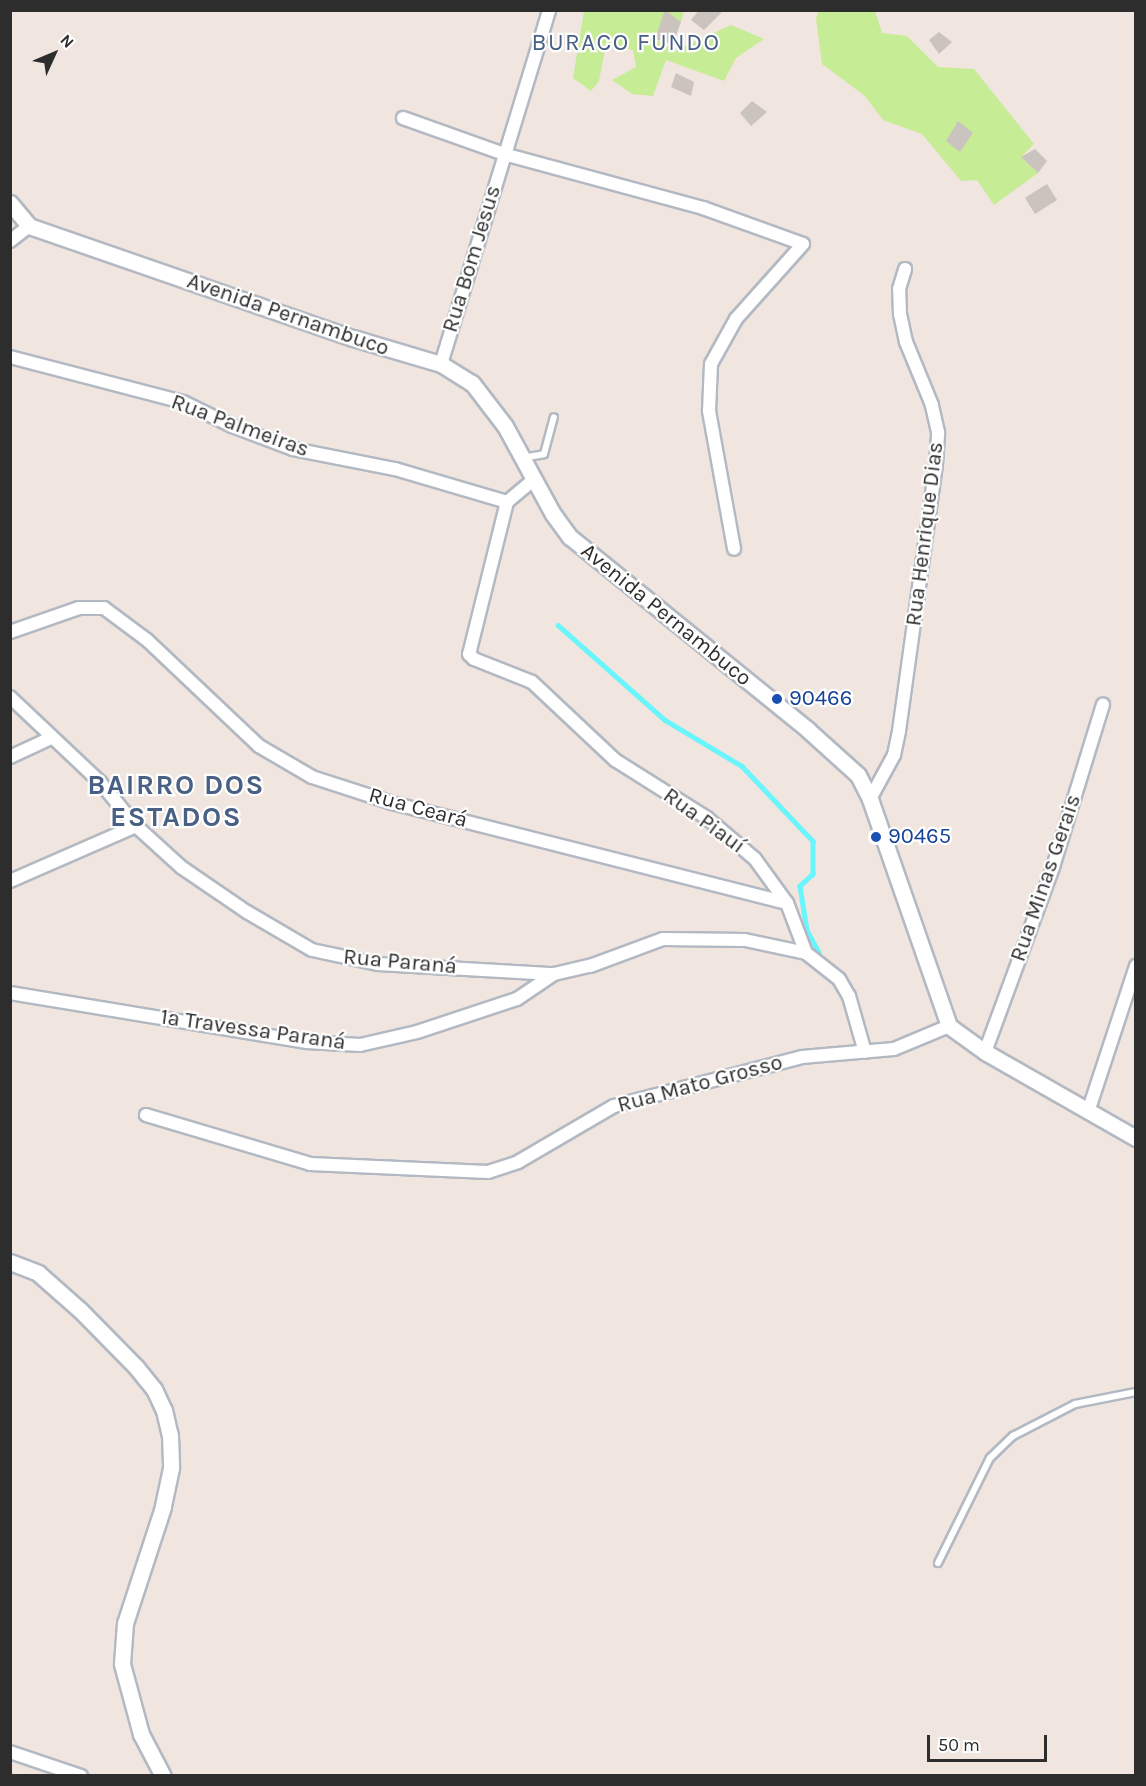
<!DOCTYPE html>
<html>
<head>
<meta charset="utf-8">
<style>
  body { margin:0 }
  #map { position:relative; width:1146px; height:1786px; overflow:hidden; background:#f0e5df; font-family:Karla,sans-serif }
  div>[style] { position:absolute }
  .green>* { inset:0; background:#c6ec96 }
  .stream>* { height:4.5px; margin:-2.25px; padding:0 2.25px; transform-origin:2.25px; border-radius:2.25px; background:#68f5fc }
  .building>* { inset:0; background:#cbc3bd; transform-origin:0 0 }
  .roads { filter:drop-shadow(2px 0 #b3b9c2) drop-shadow(-2px 0 #b3b9c2) drop-shadow(0 2px #b3b9c2) drop-shadow(0 -2px #b3b9c2) }
  .service>* { height:6px; margin:-3px; padding:0 3px; transform-origin:3px; border-radius:3px; background:#fff }
  .minor>* { height:12px; margin:-6px; padding:0 6px; transform-origin:6px; border-radius:6px; background:#fff }
  .tertiary>* { height:15px; margin:-7.5px; padding:0 7.5px; transform-origin:7.5px; border-radius:7.5px; background:#fff }
  .dots>* { width:16px; height:16px; translate:-50% -50%; box-sizing:border-box; border:3px solid #fff; border-radius:50% }
  span { translate:-50% -50%; white-space:nowrap; text-align:center; line-height:1.15; -webkit-text-stroke:4.5px #fff; paint-order:stroke }
  .street-label { font-size:22px; color:#2d2d2d }
  .transit-label { font-size:22px; color:#164399 }
  .left { translate:0 -50%; text-align:left }
  .neighbourhood-label { font-size:24px; color:#486084; letter-spacing:1.5px }
  .district-label { font-size:28px; color:#486084; font-weight:700; letter-spacing:1.5px }
  .frame { position:absolute; inset:0; border:12px solid #2d2d2d; pointer-events:none }
  .north { position:absolute; left:24px; top:24px; width:60px; height:60px; -webkit-text-stroke:4px #fff; paint-order:stroke; rotate:46deg; font-size:16px; font-weight:700; line-height:24px; text-align:center; color:#2d2d2d }
  .north::after { content:''; display:block; margin:auto; width:21px; height:27px; background:#2d2d2d; clip-path:polygon(50% 0,100% 100%,50% 72%,0 100%) }
  .scale { position:absolute; left:927px; top:1735px; width:120px; height:27px; box-sizing:border-box; border:3px solid #2d2d2d; border-top:0; padding-left:8px; font-size:18px; line-height:21px; white-space:nowrap; color:#2d2d2d; -webkit-text-stroke:4px #fff; paint-order:stroke }
</style>
</head>
<body>
<div id="map">
  <div class="green">
    <div style="clip-path:polygon(584px 11px,684px 11px,681px 22px,656px 39px,675px 51px,731px 25px,764px 39px,736px 58px,724px 81px,666px 60px,653px 96px,632px 94px,612px 80px,636px 67px,633px 50px,606px 44px,599px 81px,591px 91px,573px 78px)"></div>
    <div style="clip-path:polygon(819px 11px,875px 11px,882px 33px,907px 36px,938px 67px,974px 69px,1034px 144px,1021px 157px,1038px 173px,994px 205px,977px 180px,961px 181px,922px 134px,883px 120px,865px 96px,822px 64px,816px 18px)"></div>
  </div>
  <div class="stream">
    <div style="left:558px;top:625px;width:143px;rotate:41.6deg"></div>
    <div style="left:665px;top:720px;width:90px;rotate:30.9deg"></div>
    <div style="left:742px;top:766px;width:103px;rotate:46.6deg"></div>
    <div style="left:813px;top:841px;width:33px;rotate:90deg"></div>
    <div style="left:813px;top:874px;width:18px;rotate:137deg"></div>
    <div style="left:800px;top:886px;width:45px;rotate:81deg"></div>
    <div style="left:807px;top:930px;width:26px;rotate:62deg"></div>
  </div>
  <div class="building">
    <div style="clip-path:polygon(665px 10px,681px 22px,673px 44px,655px 39px)"></div>
    <div style="clip-path:polygon(699px 10px,724px 10px,704px 30px,691px 20px)"></div>
    <div style="clip-path:polygon(939px 32px,952px 42px,939px 54px,929px 40px)"></div>
    <div style="clip-path:polygon(676px 73px,694px 82px,691px 96px,671px 87px)"></div>
    <div style="clip-path:polygon(752px 101px,767px 112px,751px 126px,740px 113px)"></div>
    <div style="clip-path:polygon(958px 121px,973px 133px,960px 152px,946px 141px)"></div>
    <div style="clip-path:polygon(1035px 149px,1047px 161px,1038px 173px,1021px 157px)"></div>
    <div style="left:1047px;top:184px;width:19px;height:26px;rotate:58deg"></div>
  </div>
  <div class="roads">
    <div class="service">
      <div style="left:522px;top:458px;width:22px;rotate:-10deg"></div>
      <div style="left:544px;top:454px;width:38px;rotate:-75deg"></div>
      <div style="left:938px;top:1563px;width:117px;rotate:-63.7deg"></div>
      <div style="left:990px;top:1458px;width:32px;rotate:-44deg"></div>
      <div style="left:1013px;top:1436px;width:70px;rotate:-27.3deg"></div>
      <div style="left:1075px;top:1404px;width:62px;rotate:-11.1deg"></div>
    </div>
    <div class="minor">
      <div style="left:403px;top:118px;width:107px;rotate:19.6deg"></div>
      <div style="left:504px;top:154px;width:206px;rotate:15.2deg"></div>
      <div style="left:703px;top:208px;width:106px;rotate:19.8deg"></div>
      <div style="left:803px;top:244px;width:101px;rotate:131.8deg"></div>
      <div style="left:736px;top:319px;width:51px;rotate:119.1deg"></div>
      <div style="left:711px;top:364px;width:47px;rotate:92.4deg"></div>
      <div style="left:709px;top:411px;width:140px;rotate:79.7deg"></div>
      <div style="left:10px;top:241px;width:24px;rotate:-38deg"></div>
      <div style="left:10px;top:357px;width:179px;rotate:14.6deg"></div>
      <div style="left:183px;top:402px;width:55px;rotate:26.1deg"></div>
      <div style="left:232px;top:426px;width:65px;rotate:20.7deg"></div>
      <div style="left:293px;top:449px;width:104px;rotate:11.1deg"></div>
      <div style="left:395px;top:469px;width:117px;rotate:16.4deg"></div>
      <div style="left:507px;top:502px;width:34px;rotate:-40deg"></div>
      <div style="left:441px;top:364px;width:370px;rotate:-73deg"></div>
      <div style="left:507px;top:502px;width:157px;rotate:104deg"></div>
      <div style="left:469px;top:654px;width:7px;rotate:45deg"></div>
      <div style="left:474px;top:659px;width:62px;rotate:21.6deg"></div>
      <div style="left:532px;top:682px;width:114px;rotate:43.2deg"></div>
      <div style="left:615px;top:760px;width:109px;rotate:32.2deg"></div>
      <div style="left:707px;top:818px;width:63px;rotate:40.5deg"></div>
      <div style="left:755px;top:859px;width:54px;rotate:54deg"></div>
      <div style="left:787px;top:903px;width:53px;rotate:69.2deg"></div>
      <div style="left:806px;top:953px;width:42px;rotate:38.2deg"></div>
      <div style="left:839px;top:979px;width:20px;rotate:60deg"></div>
      <div style="left:849px;top:996px;width:58px;rotate:74.1deg"></div>
      <div style="left:10px;top:632px;width:73px;rotate:-19.2deg"></div>
      <div style="left:79px;top:608px;width:25px"></div>
      <div style="left:104px;top:608px;width:54px;rotate:36.7deg"></div>
      <div style="left:147px;top:640px;width:154px;rotate:43.4deg"></div>
      <div style="left:259px;top:746px;width:61px;rotate:30.3deg"></div>
      <div style="left:312px;top:777px;width:84px;rotate:18deg"></div>
      <div style="left:392px;top:803px;width:407px;rotate:14.2deg"></div>
      <div style="left:10px;top:697px;width:124px;rotate:43.4deg"></div>
      <div style="left:100px;top:782px;width:57px;rotate:50.7deg"></div>
      <div style="left:136px;top:826px;width:61px;rotate:42.3deg"></div>
      <div style="left:181px;top:867px;width:80px;rotate:34.3deg"></div>
      <div style="left:247px;top:912px;width:75px;rotate:30.3deg"></div>
      <div style="left:312px;top:950px;width:67px;rotate:12deg"></div>
      <div style="left:378px;top:964px;width:176px;rotate:3.3deg"></div>
      <div style="left:554px;top:974px;width:37px;rotate:-13deg"></div>
      <div style="left:590px;top:966px;width:78px;rotate:-20.3deg"></div>
      <div style="left:663px;top:939px;width:82px;rotate:0.7deg"></div>
      <div style="left:745px;top:940px;width:62px;rotate:12deg"></div>
      <div style="left:10px;top:757px;width:45px;rotate:-24.9deg"></div>
      <div style="left:870px;top:799px;width:50px;rotate:-61.4deg"></div>
      <div style="left:894px;top:755px;width:25px;rotate:-78deg"></div>
      <div style="left:899px;top:731px;width:270px;rotate:-82.1deg"></div>
      <div style="left:936px;top:464px;width:32px;rotate:-86deg"></div>
      <div style="left:938px;top:432px;width:28px;rotate:-103deg"></div>
      <div style="left:932px;top:405px;width:68px;rotate:-112.4deg"></div>
      <div style="left:906px;top:342px;width:29px;rotate:-102deg"></div>
      <div style="left:900px;top:314px;width:25px;rotate:-92deg"></div>
      <div style="left:899px;top:289px;width:21px;rotate:-73deg"></div>
      <div style="left:10px;top:881px;width:137px;rotate:-23.6deg"></div>
      <div style="left:10px;top:993px;width:301px;rotate:9.4deg"></div>
      <div style="left:307px;top:1042px;width:53px;rotate:3.2deg"></div>
      <div style="left:360px;top:1045px;width:58px;rotate:-12.8deg"></div>
      <div style="left:417px;top:1032px;width:105px;rotate:-18.3deg"></div>
      <div style="left:517px;top:999px;width:45px;rotate:-34deg"></div>
      <div style="left:985px;top:1052px;width:197px;rotate:-69.8deg"></div>
      <div style="left:1053px;top:867px;width:170px;rotate:-72.9deg"></div>
      <div style="left:1088px;top:1112px;width:154px;rotate:-71.8deg"></div>
      <div style="left:146px;top:1115px;width:171px;rotate:16.6deg"></div>
      <div style="left:310px;top:1164px;width:178px;rotate:2.6deg"></div>
      <div style="left:488px;top:1172px;width:32px;rotate:-18deg"></div>
      <div style="left:518px;top:1162px;width:111px;rotate:-30.3deg"></div>
      <div style="left:614px;top:1106px;width:194px;rotate:-14.6deg"></div>
      <div style="left:802px;top:1057px;width:92px;rotate:-5deg"></div>
      <div style="left:894px;top:1049px;width:60px;rotate:-22.7deg"></div>
      <div style="left:10px;top:1752px;width:75px;rotate:18.7deg"></div>
    </div>
    <div class="tertiary">
      <div style="left:10px;top:203px;width:30px;rotate:50deg"></div>
      <div style="left:29px;top:226px;width:343px;rotate:19.1deg"></div>
      <div style="left:353px;top:338px;width:92px;rotate:16.5deg"></div>
      <div style="left:441px;top:364px;width:36px;rotate:32deg"></div>
      <div style="left:472px;top:383px;width:54px;rotate:52.5deg"></div>
      <div style="left:505px;top:426px;width:100px;rotate:61.4deg"></div>
      <div style="left:553px;top:514px;width:29px;rotate:54deg"></div>
      <div style="left:570px;top:537px;width:306px;rotate:39deg"></div>
      <div style="left:808px;top:730px;width:67px;rotate:42deg"></div>
      <div style="left:858px;top:775px;width:27px;rotate:63deg"></div>
      <div style="left:870px;top:799px;width:240px;rotate:70.8deg"></div>
      <div style="left:949px;top:1026px;width:44px;rotate:35.8deg"></div>
      <div style="left:985px;top:1052px;width:174px;rotate:29.7deg"></div>
      <div style="left:10px;top:1262px;width:30px;rotate:21deg"></div>
      <div style="left:38px;top:1273px;width:56px;rotate:41.4deg"></div>
      <div style="left:80px;top:1310px;width:80px;rotate:45.5deg"></div>
      <div style="left:136px;top:1367px;width:28px;rotate:51deg"></div>
      <div style="left:154px;top:1389px;width:23px;rotate:65deg"></div>
      <div style="left:164px;top:1410px;width:26px;rotate:77deg"></div>
      <div style="left:170px;top:1435px;width:33px;rotate:88deg"></div>
      <div style="left:171px;top:1468px;width:40px;rotate:102deg"></div>
      <div style="left:163px;top:1507px;width:122px;rotate:108.1deg"></div>
      <div style="left:125px;top:1623px;width:41px;rotate:94.2deg"></div>
      <div style="left:122px;top:1664px;width:73px;rotate:74.8deg"></div>
      <div style="left:141px;top:1734px;width:47px;rotate:62.4deg"></div>
    </div>
  </div>
  <div class="dots">
    <div style="left:777px;top:699px;background:#1a4fb4"></div>
    <div style="left:876px;top:837px;background:#1a4fb4"></div>
  </div>
  <div class="street-label">
    <span style="left:472px;top:259px;rotate:-73deg">Rua Bom Jesus</span>
    <span style="left:288px;top:315px;rotate:19deg">Avenida Pernambuco</span>
    <span style="left:240px;top:426px;rotate:20deg">Rua Palmeiras</span>
    <span style="left:925px;top:534px;rotate:-83deg">Rua Henrique Dias</span>
    <span style="left:666px;top:615px;rotate:39deg">Avenida Pernambuco</span>
    <span style="left:418px;top:808px;rotate:15deg">Rua Ceará</span>
    <span style="left:704px;top:821px;rotate:36deg">Rua Piauí</span>
    <span style="left:1046px;top:878px;rotate:-71deg">Rua Minas Gerais</span>
    <span style="left:400px;top:962px;rotate:5deg">Rua Paraná</span>
    <span style="left:253px;top:1030px;rotate:8deg">1ª Travessa Paraná</span>
    <span style="left:700px;top:1084px;rotate:-15deg">Rua Mato Grosso</span>
  </div>
  <div class="transit-label">
    <span class="left" style="left:789px;top:699px">90466</span>
    <span class="left" style="left:888px;top:837px">90465</span>
  </div>
  <div class="neighbourhood-label">
    <span style="left:626px;top:43px">BURACO FUNDO</span>
  </div>
  <div class="district-label">
    <span style="left:176px;top:801px">BAIRRO DOS<br>ESTADOS</span>
  </div>
  <div class="frame"></div>
  <div class="north">N</div>
  <div class="scale">50 m</div>
</div>
</body>
</html>
